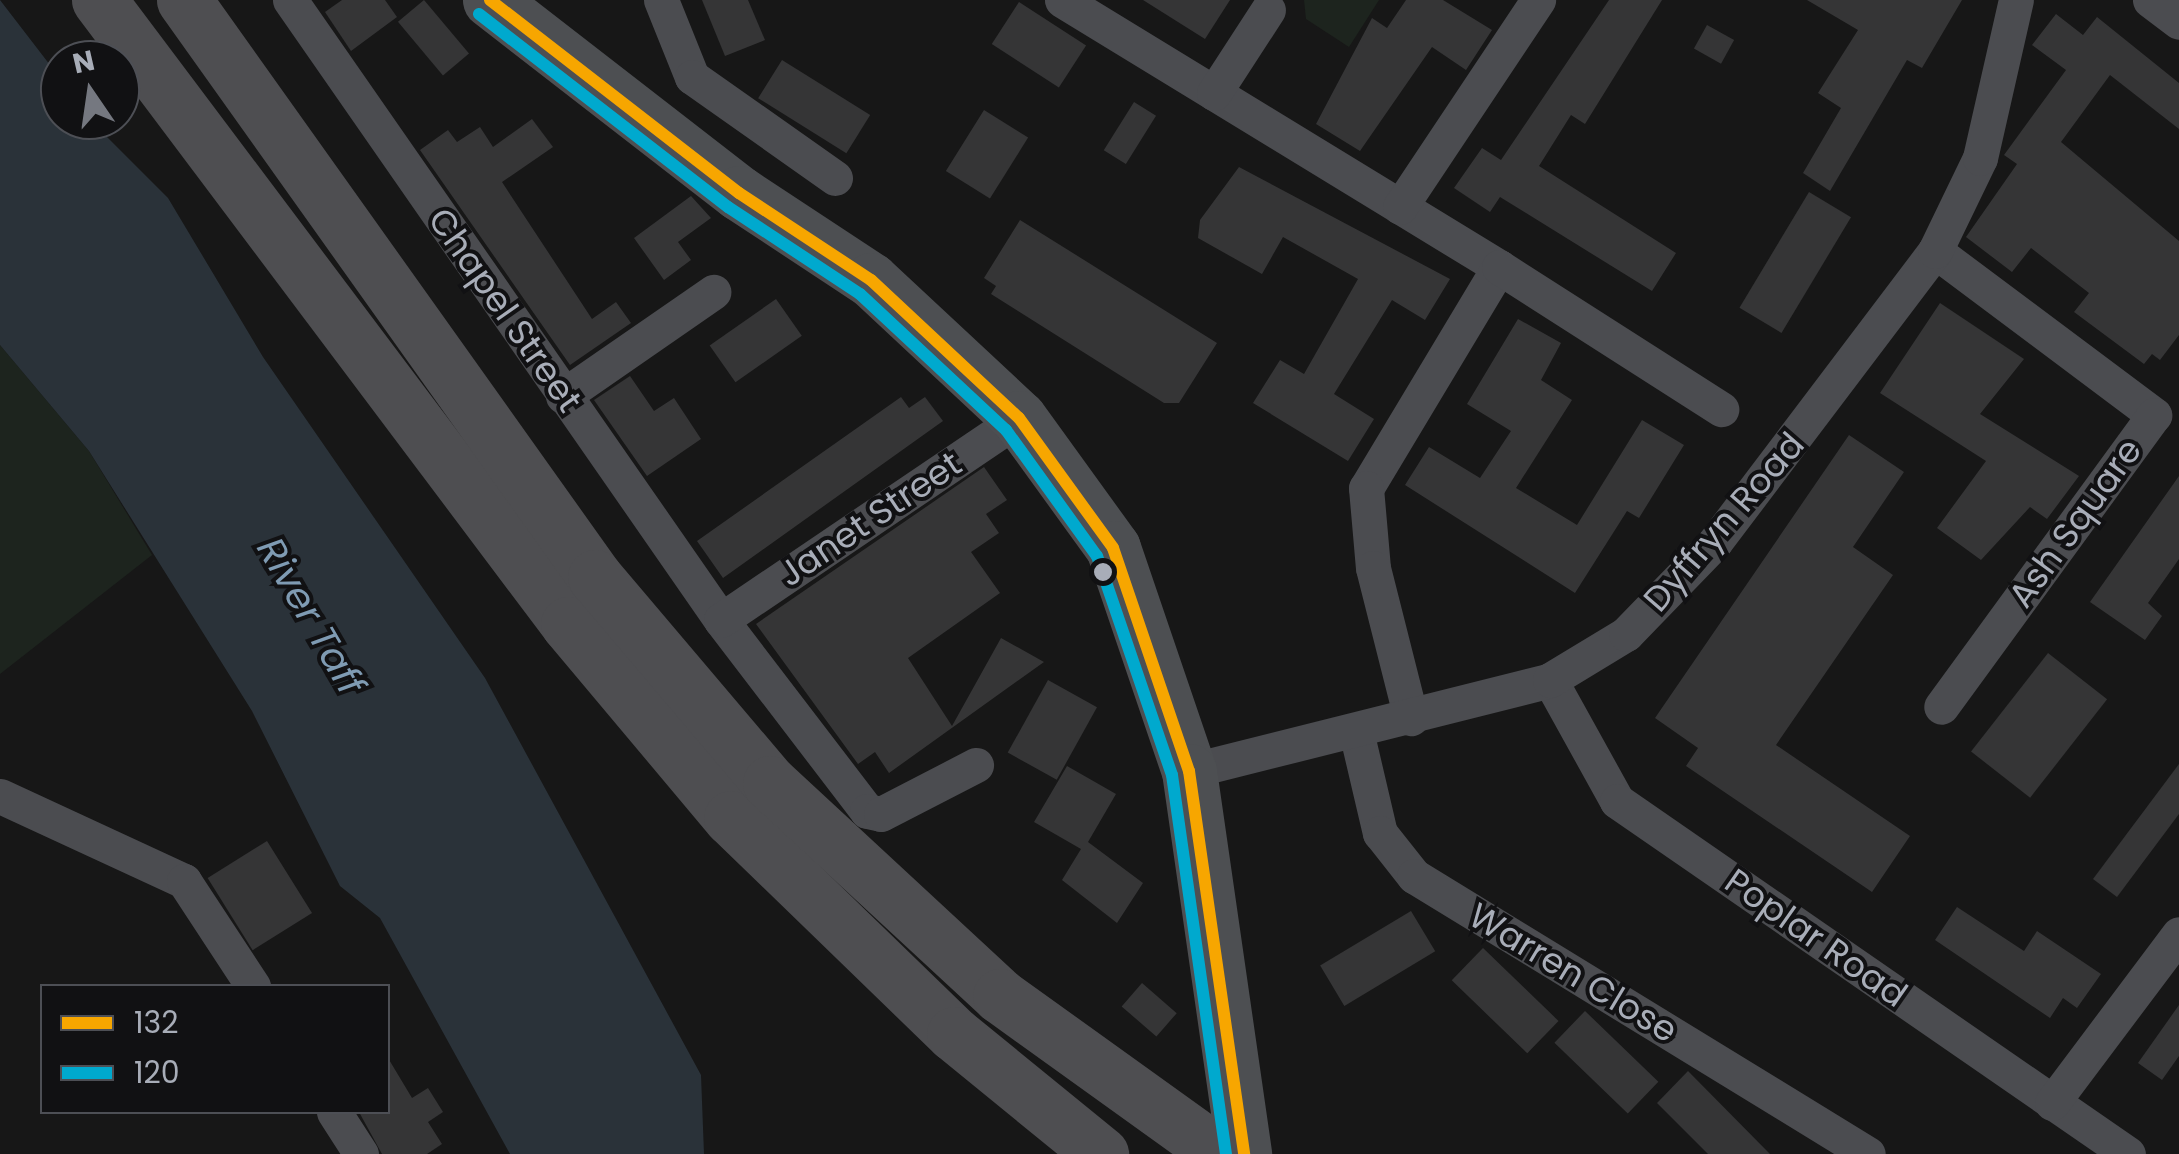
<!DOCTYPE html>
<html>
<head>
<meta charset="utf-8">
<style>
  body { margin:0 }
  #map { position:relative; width:2179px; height:1154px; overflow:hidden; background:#171717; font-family:Poppins,sans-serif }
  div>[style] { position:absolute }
  .green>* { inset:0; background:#1d241e }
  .water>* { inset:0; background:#2a3239 }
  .building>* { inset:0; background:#353536; transform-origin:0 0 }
  .street>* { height:35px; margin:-17.5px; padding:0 17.5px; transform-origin:17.5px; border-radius:17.5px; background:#4b4c50 }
  .primary>* { height:55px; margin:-27.5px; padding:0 27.5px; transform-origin:27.5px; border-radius:27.5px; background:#4d4f52 }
  .highway>* { height:55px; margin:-27.5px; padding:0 27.5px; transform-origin:27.5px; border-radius:27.5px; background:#4e4e51 }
  .bus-1>* { height:12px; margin:-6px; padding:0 6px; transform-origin:6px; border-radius:6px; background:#f7a600 }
  .bus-2>* { height:12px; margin:-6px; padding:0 6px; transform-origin:6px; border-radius:6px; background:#00a9ce }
  .dots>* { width:28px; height:28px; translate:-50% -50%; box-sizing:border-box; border:5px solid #111113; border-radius:50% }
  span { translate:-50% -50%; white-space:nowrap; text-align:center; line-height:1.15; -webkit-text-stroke:8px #111113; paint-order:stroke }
  .street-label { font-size:35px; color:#a8adb8 }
  .water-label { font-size:38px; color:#7f9bb3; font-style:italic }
  .legend { position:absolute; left:40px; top:984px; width:350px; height:130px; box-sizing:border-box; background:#111113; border:2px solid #4d4f55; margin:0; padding:12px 18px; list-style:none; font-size:30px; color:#a8adb8 }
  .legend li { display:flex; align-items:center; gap:20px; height:50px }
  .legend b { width:50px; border:2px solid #4d4f55 }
  .north { position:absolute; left:40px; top:40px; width:100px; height:100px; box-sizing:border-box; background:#111113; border:2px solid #4d4f55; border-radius:50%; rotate:347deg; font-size:28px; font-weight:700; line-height:40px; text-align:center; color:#a8adb8 }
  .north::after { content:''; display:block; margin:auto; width:35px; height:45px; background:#757880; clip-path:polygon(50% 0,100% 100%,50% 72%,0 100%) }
</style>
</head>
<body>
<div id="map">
  <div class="green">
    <div style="clip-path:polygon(1304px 0,1379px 0,1349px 47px,1306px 19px)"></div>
    <div style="clip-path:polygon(0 345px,89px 451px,152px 555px,0 674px)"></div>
  </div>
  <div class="water">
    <div style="clip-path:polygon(0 0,60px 78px,60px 120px,90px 120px,168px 198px,263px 357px,485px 678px,701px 1075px,704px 1154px,510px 1154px,380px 918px,340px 886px,252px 711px,89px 451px,0 345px)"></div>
  </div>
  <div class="building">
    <div style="clip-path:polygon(342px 0,385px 0,397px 17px,351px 51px,325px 12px)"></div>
    <div style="left:424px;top:0;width:70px;height:34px;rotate:50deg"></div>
    <div style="clip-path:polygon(702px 0,748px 0,765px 40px,725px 56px)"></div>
    <div style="clip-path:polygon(1143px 0,1230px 0,1205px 39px)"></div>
    <div style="clip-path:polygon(1406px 0,1443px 0,1492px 30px,1466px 70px,1432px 47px,1360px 151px,1316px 124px,1372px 18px,1387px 28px)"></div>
    <div style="clip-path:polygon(1609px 0,1662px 0,1585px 124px,1571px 115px,1539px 166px,1676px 253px,1652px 291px,1500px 197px,1490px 212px,1454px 188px,1482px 148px,1501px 160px)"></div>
    <div style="clip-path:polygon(1807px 0,1962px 0,1922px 68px,1907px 60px,1830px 191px,1803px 173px,1841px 108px,1818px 93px,1858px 30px)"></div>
    <div style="left:1019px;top:2px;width:80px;height:50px;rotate:33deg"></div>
    <div style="clip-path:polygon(2056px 14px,2083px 35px,2097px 17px,2179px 83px,2179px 129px,2110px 75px,2061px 142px,2179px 241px,2179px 335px,2160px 360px,2152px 354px,2144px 364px,2074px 312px,2089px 293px,2031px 248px,2012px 272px,1966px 237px,2017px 164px,2004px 155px,2066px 70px,2032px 45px)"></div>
    <div style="left:1707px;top:25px;width:31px;height:27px;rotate:29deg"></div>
    <div style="left:782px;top:60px;width:104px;height:45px;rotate:32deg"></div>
    <div style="left:1134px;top:102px;width:26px;height:57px;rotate:32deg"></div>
    <div style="left:984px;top:110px;width:52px;height:72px;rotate:32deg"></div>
    <div style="clip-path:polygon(532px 119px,553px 147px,502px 182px,592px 319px,616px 302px,631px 323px,570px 365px,420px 150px,448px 130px,457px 142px,480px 127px,493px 147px)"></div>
    <div style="clip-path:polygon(1239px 167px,1450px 279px,1425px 320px,1392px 300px,1334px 394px,1374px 419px,1348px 461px,1253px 403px,1280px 360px,1304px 374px,1358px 279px,1283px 237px,1262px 274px,1198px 238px,1200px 220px)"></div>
    <div style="left:1809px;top:192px;width:49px;height:135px;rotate:31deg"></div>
    <div style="clip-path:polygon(691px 196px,711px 218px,678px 242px,691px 260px,664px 280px,634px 238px)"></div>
    <div style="clip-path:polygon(1020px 220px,1217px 343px,1179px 403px,1164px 403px,991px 294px,996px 286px,984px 278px)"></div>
    <div style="left:776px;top:299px;width:45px;height:81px;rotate:55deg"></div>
    <div style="clip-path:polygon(1940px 303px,2024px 359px,1980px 414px,2079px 476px,2047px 519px,2030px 507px,1981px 560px,1937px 528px,1986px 461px,1880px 393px)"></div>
    <div style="clip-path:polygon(1518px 319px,1561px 343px,1541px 380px,1572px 400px,1516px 488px,1577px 525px,1642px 420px,1684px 445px,1639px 518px,1627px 511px,1575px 593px,1405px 485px,1429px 447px,1480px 478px,1511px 431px,1467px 404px)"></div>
    <div style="clip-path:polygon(630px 376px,654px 411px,674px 398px,701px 439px,647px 476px,594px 400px)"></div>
    <div style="clip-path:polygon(901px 397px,909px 408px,925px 397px,943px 421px,723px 578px,697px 541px)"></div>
    <div style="clip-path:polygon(1849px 435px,1904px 472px,1853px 547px,1893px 575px,1776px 745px,1910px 836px,1872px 892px,1686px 766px,1698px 748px,1655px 718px)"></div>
    <div style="clip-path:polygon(984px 467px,1007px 500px,986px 514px,999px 533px,971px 552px,1000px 593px,908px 658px,952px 726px,1001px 638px,1044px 662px,889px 773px,875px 752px,858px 764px,756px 624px)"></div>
    <div style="clip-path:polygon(2179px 476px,2179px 559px,2148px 603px,2162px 616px,2145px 640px,2090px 602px)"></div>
    <div style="left:2048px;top:653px;width:75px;height:125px;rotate:38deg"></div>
    <div style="left:1048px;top:680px;width:56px;height:83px;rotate:29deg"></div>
    <div style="clip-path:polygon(2179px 764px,2179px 814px,2117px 897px,2093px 879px)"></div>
    <div style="clip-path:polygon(1067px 766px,1116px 794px,1088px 842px,1143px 883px,1117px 923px,1062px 880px,1081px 849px,1034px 822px)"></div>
    <div style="left:267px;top:841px;width:85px;height:70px;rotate:58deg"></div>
    <div style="clip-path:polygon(1957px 907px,2024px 951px,2037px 931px,2101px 974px,2077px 1008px,2063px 998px,2050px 1018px,1935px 940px)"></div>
    <div style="left:1411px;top:911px;width:47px;height:106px;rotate:59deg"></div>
    <div style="left:1483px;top:948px;width:105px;height:45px;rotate:44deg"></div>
    <div style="left:1142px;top:983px;width:46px;height:31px;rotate:41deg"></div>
    <div style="clip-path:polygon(2179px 1005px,2179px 1056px,2162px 1080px,2138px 1063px)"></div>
    <div style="left:1585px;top:1011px;width:102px;height:44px;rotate:44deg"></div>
    <div style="clip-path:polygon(388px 1058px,412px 1098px,428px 1088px,443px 1112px,428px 1122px,442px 1144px,427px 1154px,382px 1154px,359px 1112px,388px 1112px)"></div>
    <div style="clip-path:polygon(1688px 1071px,1770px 1154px,1708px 1154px,1657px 1103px)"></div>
  </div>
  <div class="street">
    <div style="left:290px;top:0;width:755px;rotate:55.19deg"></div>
    <div style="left:721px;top:620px;width:240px;rotate:52.6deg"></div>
    <div style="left:867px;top:811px;width:14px;rotate:12deg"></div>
    <div style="left:881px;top:814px;width:107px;rotate:-27.3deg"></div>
    <div style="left:661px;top:0;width:83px;rotate:68.1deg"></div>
    <div style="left:692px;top:77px;width:175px;rotate:35.2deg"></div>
    <div style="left:1062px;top:0;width:512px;rotate:31.42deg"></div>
    <div style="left:1499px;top:267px;width:258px;rotate:121deg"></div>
    <div style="left:1366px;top:488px;width:80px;rotate:85deg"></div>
    <div style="left:1373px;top:568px;width:155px;rotate:75.8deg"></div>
    <div style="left:2150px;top:0;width:36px;rotate:37deg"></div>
    <div style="left:1214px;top:93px;width:99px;rotate:-57deg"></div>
    <div style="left:1400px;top:207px;width:249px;rotate:-56.3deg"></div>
    <div style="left:1935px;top:251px;width:274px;rotate:36.8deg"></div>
    <div style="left:2154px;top:415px;width:361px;rotate:126.1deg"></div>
    <div style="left:1499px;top:267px;width:264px;rotate:32.6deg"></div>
    <div style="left:563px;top:396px;width:183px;rotate:-34.7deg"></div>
    <div style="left:721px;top:620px;width:360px;rotate:-34.1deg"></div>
    <div style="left:1550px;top:680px;width:138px;rotate:61deg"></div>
    <div style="left:1617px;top:801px;width:621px;rotate:34.64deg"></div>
    <div style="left:1356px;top:731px;width:105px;rotate:76.8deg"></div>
    <div style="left:1380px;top:833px;width:55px;rotate:51.7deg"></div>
    <div style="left:1414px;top:876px;width:532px;rotate:31.48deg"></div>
    <div style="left:1189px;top:771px;width:372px;rotate:-14.1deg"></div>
    <div style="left:1550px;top:680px;width:89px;rotate:-31.2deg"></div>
    <div style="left:1626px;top:634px;width:128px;rotate:-45.9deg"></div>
    <div style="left:1715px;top:542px;width:365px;rotate:-52.9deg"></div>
    <div style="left:1935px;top:251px;width:103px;rotate:-64.2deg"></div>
    <div style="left:1980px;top:158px;width:162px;rotate:-77.2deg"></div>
    <div style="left:0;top:796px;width:203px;rotate:24.8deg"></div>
    <div style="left:184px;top:881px;width:126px;rotate:56.7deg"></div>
    <div style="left:2052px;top:1103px;width:211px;rotate:-53.1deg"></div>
    <div style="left:334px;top:1112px;width:50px;rotate:57.3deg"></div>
  </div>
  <div class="primary">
    <div style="left:490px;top:0;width:315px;rotate:37.8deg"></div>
    <div style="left:739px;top:193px;width:158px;rotate:33.4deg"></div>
    <div style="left:871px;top:280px;width:202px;rotate:43deg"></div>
    <div style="left:1019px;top:418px;width:160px;rotate:54.1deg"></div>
    <div style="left:1113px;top:548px;width:236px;rotate:71.2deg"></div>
    <div style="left:1189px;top:771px;width:387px;rotate:81.8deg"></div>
  </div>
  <div class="highway">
    <div style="left:99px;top:0;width:781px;rotate:53.07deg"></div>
    <div style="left:568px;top:624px;width:253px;rotate:50deg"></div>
    <div style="left:731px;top:818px;width:310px;rotate:44.1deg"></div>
    <div style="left:954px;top:1034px;width:190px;rotate:39.2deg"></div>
    <div style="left:184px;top:0;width:708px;rotate:54.54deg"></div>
    <div style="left:595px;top:577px;width:270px;rotate:49.7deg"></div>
    <div style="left:770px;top:783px;width:313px;rotate:42.8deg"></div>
    <div style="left:1000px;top:996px;width:271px;rotate:35.7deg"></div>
  </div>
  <div class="bus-1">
    <div style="left:490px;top:0;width:315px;rotate:37.8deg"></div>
    <div style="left:739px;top:193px;width:158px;rotate:33.4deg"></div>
    <div style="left:871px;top:280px;width:202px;rotate:43deg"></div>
    <div style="left:1019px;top:418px;width:160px;rotate:54.1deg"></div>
    <div style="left:1113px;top:548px;width:236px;rotate:71.2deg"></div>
    <div style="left:1189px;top:771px;width:387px;rotate:81.8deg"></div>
  </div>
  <div class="bus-2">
    <div style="left:479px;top:14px;width:315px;rotate:37.8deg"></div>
    <div style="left:728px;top:207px;width:158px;rotate:33.4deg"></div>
    <div style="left:860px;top:294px;width:200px;rotate:43deg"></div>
    <div style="left:1006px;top:430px;width:155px;rotate:54.2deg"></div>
    <div style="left:1097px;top:556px;width:231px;rotate:71.1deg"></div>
    <div style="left:1172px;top:775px;width:383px;rotate:81.9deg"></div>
  </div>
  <div class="dots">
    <div style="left:1103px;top:572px;background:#a8adb8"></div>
  </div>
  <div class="street-label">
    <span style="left:505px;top:310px;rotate:55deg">Chapel Street</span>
    <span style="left:870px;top:519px;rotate:-34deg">Janet Street</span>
    <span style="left:1724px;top:522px;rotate:-49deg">Dyffryn Road</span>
    <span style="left:2075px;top:523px;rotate:-54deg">Ash Square</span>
    <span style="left:1816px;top:938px;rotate:35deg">Poplar Road</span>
    <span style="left:1573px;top:973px;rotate:31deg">Warren Close</span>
  </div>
  <div class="water-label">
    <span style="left:311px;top:616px;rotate:60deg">River Taff</span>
  </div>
  <ul class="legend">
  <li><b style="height:12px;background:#f7a600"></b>132</li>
  <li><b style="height:12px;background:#00a9ce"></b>120</li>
  </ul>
  <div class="north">N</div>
</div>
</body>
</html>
